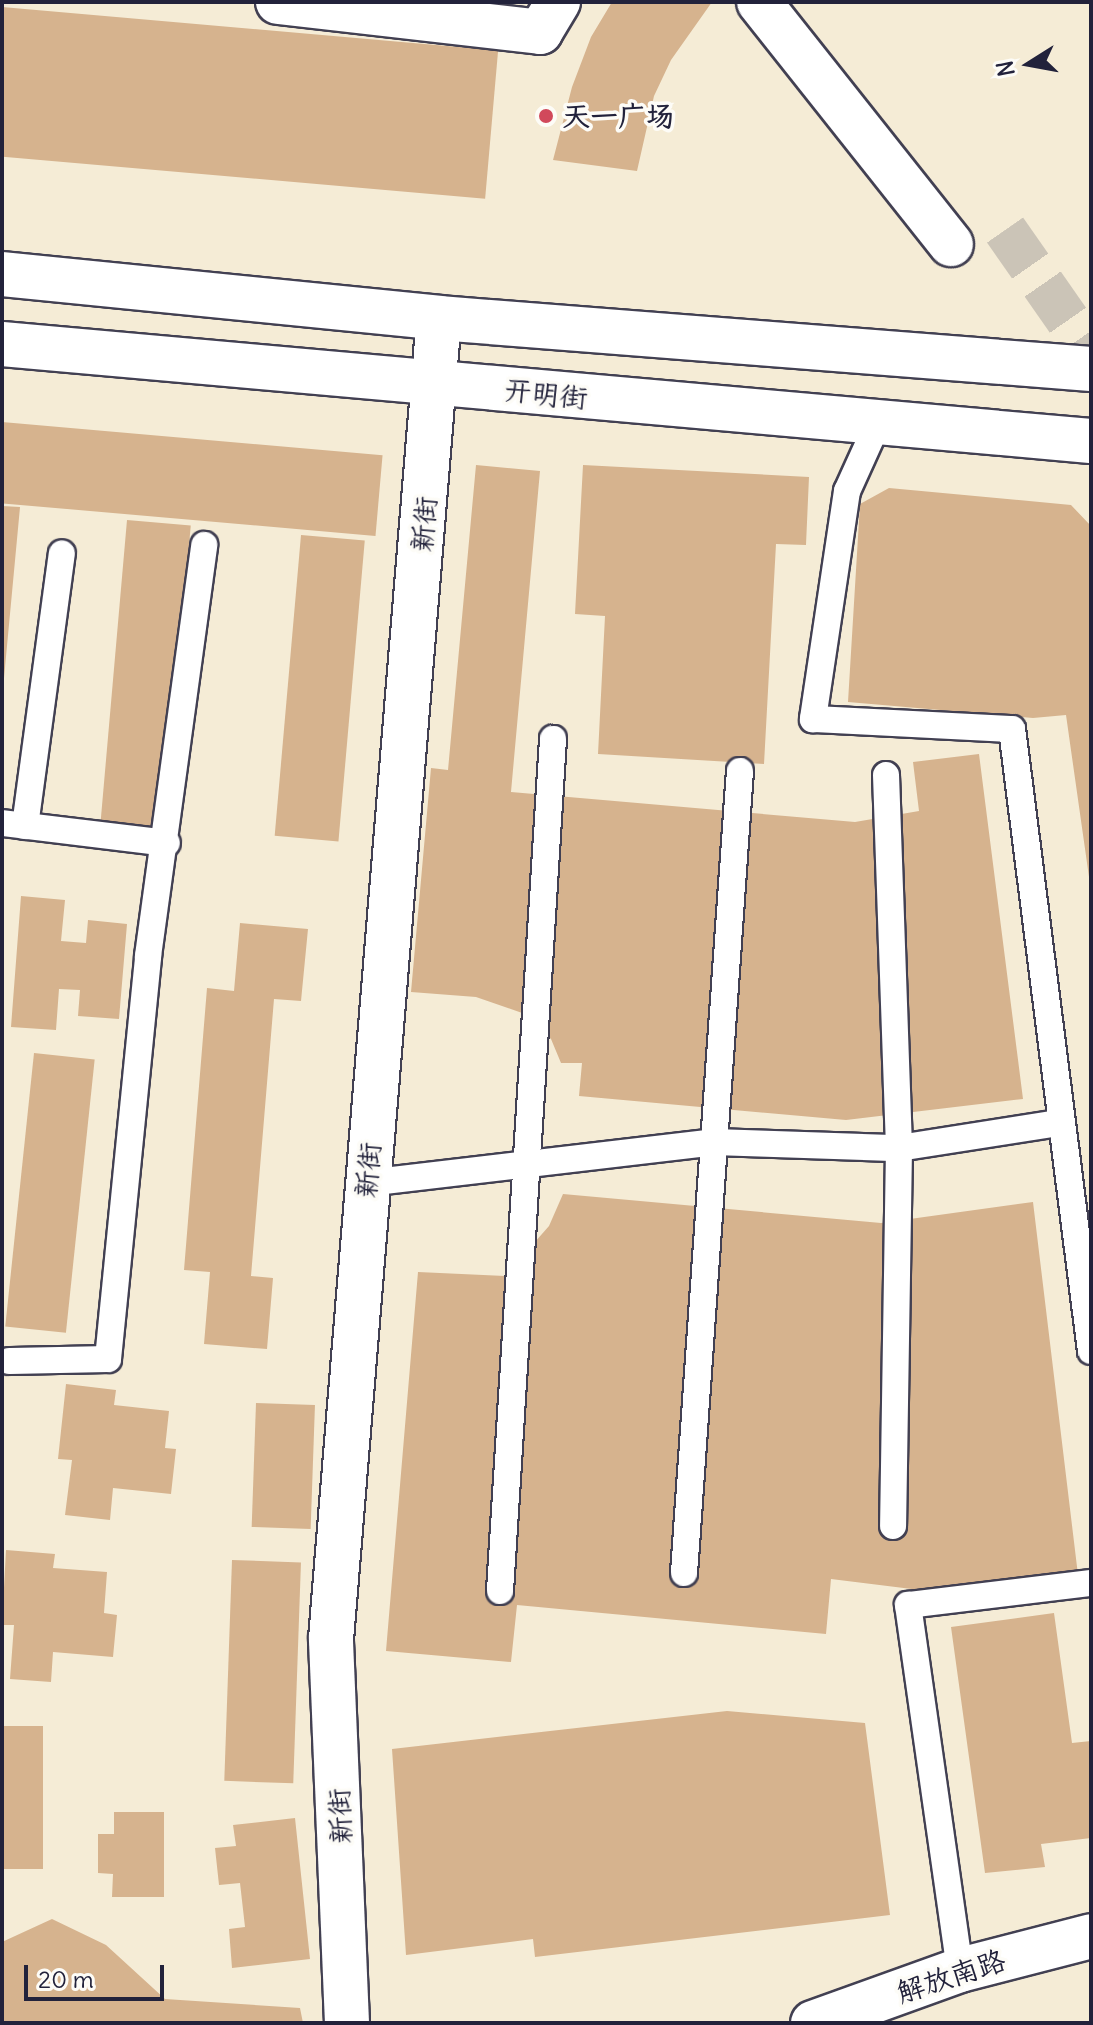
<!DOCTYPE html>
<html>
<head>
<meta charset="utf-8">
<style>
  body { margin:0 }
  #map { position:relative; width:1093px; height:2025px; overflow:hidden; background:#f5ecd6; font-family:Delius,"LXGW WenKai TC",sans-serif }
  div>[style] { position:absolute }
  .building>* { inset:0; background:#d6b38e; transform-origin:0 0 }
  .street-tunnel>* { height:44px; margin-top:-22px; transform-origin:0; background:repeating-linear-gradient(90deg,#cbc4b7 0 44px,transparent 0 66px) }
  .roads { filter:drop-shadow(2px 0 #424052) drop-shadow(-2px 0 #424052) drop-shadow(0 2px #424052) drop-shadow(0 -2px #424052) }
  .lane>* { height:26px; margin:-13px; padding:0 13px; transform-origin:13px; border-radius:13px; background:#fff }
  .street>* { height:44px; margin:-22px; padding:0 22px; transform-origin:22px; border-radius:22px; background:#fff }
  .secondary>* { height:44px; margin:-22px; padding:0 22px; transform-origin:22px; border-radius:22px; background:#fff }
  .primary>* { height:44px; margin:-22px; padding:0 22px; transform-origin:22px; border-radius:22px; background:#fff }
  .dots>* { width:22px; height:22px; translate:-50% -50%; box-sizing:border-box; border:4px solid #fdfcf7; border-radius:50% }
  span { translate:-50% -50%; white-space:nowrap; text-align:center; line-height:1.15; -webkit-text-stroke:7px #fdfcf7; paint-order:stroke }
  .poi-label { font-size:28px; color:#22223b; font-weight:700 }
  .left { translate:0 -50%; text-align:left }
  .street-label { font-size:28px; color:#22223b }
  .frame { position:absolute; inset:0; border:4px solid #22223b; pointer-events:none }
  .north { position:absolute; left:989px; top:24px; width:80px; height:80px; -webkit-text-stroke:6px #fdfcf7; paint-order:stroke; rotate:259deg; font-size:22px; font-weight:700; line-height:32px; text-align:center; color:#22223b }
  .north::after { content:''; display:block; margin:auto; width:28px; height:36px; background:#22223b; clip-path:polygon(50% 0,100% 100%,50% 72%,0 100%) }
  .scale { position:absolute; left:24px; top:1965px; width:140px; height:36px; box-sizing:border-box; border:4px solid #22223b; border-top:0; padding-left:10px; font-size:24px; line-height:28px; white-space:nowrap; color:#22223b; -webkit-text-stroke:6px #fdfcf7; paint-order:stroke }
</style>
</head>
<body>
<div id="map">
  <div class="building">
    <div style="clip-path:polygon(612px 2px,712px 2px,671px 60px,654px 96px,637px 171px,553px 160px,572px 87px,591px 37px)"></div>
    <div style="left:2px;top:7px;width:498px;height:149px;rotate:5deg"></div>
    <div style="left:2px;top:422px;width:382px;height:81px;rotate:5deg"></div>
    <div style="clip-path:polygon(476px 465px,540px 471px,511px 792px,855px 822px,919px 811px,913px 762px,979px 754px,1023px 1099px,846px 1120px,579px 1096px,582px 1063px,561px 1063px,551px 1039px,525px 1014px,476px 997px,411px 992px,431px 768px,448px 770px)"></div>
    <div style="clip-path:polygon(583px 465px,809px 477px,806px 545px,776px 544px,764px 764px,598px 754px,605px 616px,575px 614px)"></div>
    <div style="clip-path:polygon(889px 488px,1071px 505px,1091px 526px,1091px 891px,1066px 715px,1033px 718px,848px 702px,860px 504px)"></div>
    <div style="clip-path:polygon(2px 506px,20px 507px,4px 678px,2px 678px)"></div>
    <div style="left:127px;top:520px;width:64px;height:303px;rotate:5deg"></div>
    <div style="left:301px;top:535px;width:64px;height:302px;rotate:5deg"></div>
    <div style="clip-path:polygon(21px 896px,65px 900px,61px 941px,86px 943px,88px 920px,127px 924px,119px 1019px,78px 1016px,80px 990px,59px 989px,56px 1030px,11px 1027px)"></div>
    <div style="clip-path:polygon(240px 923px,308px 929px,301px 1001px,274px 999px,251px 1276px,273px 1278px,267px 1349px,204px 1344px,210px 1272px,184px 1270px,207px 988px,234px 991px)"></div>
    <div style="left:34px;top:1053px;width:61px;height:275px;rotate:6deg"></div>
    <div style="clip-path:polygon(563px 1194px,881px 1223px,1033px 1202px,1078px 1575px,936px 1592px,831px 1579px,826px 1634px,517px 1605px,511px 1662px,386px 1651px,418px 1272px,505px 1276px,507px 1261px,527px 1251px,549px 1226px)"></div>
    <div style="clip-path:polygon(66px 1384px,116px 1390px,114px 1405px,169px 1411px,165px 1448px,176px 1449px,171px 1494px,113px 1488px,110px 1520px,65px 1515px,72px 1460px,58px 1459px)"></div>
    <div style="left:256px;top:1403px;width:59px;height:124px;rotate:2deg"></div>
    <div style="clip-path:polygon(6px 1550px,55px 1554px,53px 1568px,107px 1572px,104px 1613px,117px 1615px,113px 1657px,53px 1652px,51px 1682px,10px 1679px,14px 1625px,2px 1625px)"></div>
    <div style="left:232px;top:1560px;width:69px;height:221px;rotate:2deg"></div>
    <div style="clip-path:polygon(1054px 1613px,1072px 1743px,1091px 1741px,1091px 1838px,1041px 1844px,1045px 1867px,985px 1873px,951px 1627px)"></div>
    <div style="clip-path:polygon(727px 1711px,865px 1723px,890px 1915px,535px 1957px,533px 1939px,406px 1955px,392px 1749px)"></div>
    <div style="left:2px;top:1726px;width:41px;height:143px"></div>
    <div style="clip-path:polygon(114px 1812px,164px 1812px,164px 1897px,112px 1897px,113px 1874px,98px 1873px,98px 1834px,114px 1834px)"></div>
    <div style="clip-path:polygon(295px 1818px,310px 1959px,232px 1968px,229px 1929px,245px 1927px,240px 1883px,219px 1885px,215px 1848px,236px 1846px,233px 1825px)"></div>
    <div style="clip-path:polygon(52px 1919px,106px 1945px,165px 1999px,300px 2008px,303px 2023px,2px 2023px,2px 1942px)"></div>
  </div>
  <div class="street-tunnel">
    <div style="left:1005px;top:230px;width:149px;rotate:55.1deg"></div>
    <div style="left:1090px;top:352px;width:21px;rotate:87deg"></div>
  </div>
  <div class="roads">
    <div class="lane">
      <div style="left:877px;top:425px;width:72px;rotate:114.4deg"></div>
      <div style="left:847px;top:491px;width:231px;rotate:98.5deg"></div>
      <div style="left:813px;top:719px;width:199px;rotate:2.9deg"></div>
      <div style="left:1012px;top:729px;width:627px;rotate:82.76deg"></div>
      <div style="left:886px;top:775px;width:373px;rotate:88deg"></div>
      <div style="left:899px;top:1148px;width:378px;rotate:90.9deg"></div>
      <div style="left:2px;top:823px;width:166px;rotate:6.9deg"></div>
      <div style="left:25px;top:826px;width:275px;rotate:-82.3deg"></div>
      <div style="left:367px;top:1183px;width:349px;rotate:-6.7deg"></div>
      <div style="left:714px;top:1142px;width:185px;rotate:1.9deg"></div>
      <div style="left:899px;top:1148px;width:162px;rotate:-8.9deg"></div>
      <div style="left:9px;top:1361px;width:99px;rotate:-1.2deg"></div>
      <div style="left:108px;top:1359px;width:405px;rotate:-84.3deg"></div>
      <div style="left:148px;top:956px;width:415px;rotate:-82.2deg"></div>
      <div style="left:684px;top:1573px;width:804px;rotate:-86.01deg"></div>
      <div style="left:500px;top:1591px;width:854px;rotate:-86.44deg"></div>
      <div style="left:960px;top:1970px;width:369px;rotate:-98.1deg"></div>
      <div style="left:908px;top:1605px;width:184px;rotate:-6.9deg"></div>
    </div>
    <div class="street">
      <div style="left:278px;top:2px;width:264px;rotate:6.5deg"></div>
      <div style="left:540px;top:32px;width:35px;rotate:-59deg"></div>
      <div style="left:759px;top:2px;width:309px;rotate:51.6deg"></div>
    </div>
    <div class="secondary">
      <div style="left:2px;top:274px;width:439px;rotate:5.7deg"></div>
      <div style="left:439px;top:318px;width:654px;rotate:4.47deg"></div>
      <div style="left:2px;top:344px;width:1093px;rotate:5.09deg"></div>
      <div style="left:347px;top:2023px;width:384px;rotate:-92.4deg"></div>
      <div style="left:331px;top:1639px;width:1325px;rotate:-85.33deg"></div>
    </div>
    <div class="primary">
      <div style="left:813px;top:2023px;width:156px;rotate:-19.8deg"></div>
      <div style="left:960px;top:1970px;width:135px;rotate:-14.5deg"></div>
    </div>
  </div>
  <div class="dots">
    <div style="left:546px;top:116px;background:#d1495b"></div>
  </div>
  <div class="poi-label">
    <span class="left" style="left:562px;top:116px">天一广场</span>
  </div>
  <div class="street-label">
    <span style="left:546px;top:394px;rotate:6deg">开明街</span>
    <span style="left:424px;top:524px;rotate:-85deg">新街</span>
    <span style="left:368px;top:1170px;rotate:-85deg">新街</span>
    <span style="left:340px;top:1816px;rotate:-93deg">新街</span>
    <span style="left:951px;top:1976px;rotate:-18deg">解放南路</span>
  </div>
  <div class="frame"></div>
  <div class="north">N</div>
  <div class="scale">20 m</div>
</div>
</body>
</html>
